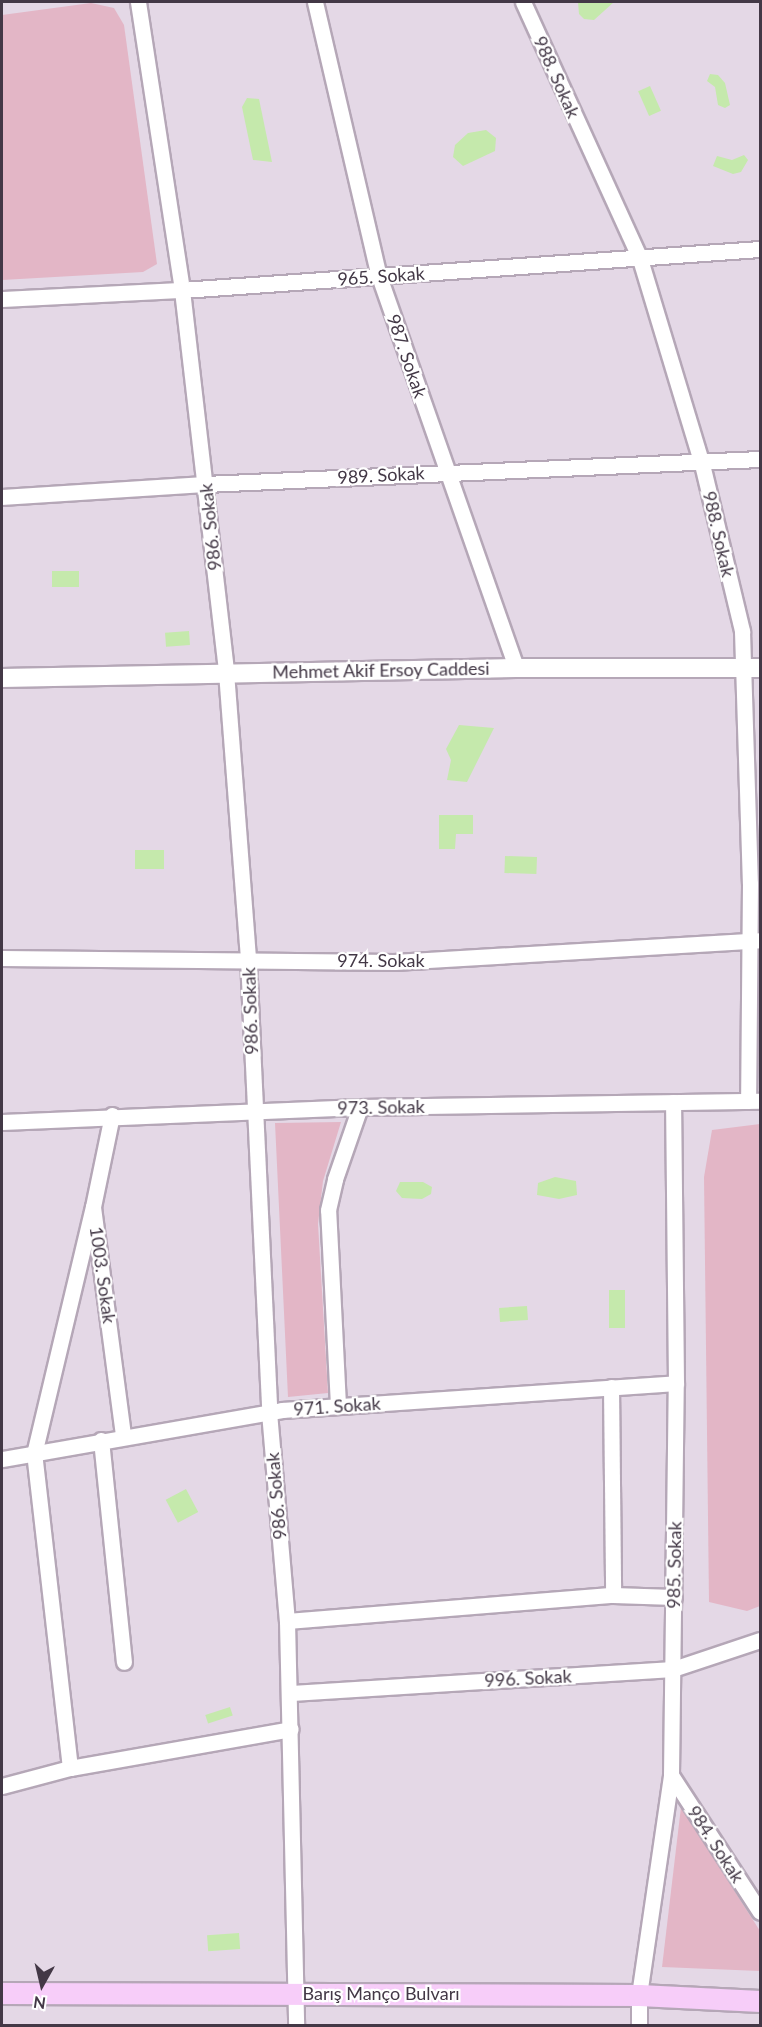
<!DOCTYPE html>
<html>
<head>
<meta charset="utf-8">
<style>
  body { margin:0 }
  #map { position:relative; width:762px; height:2027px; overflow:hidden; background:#f2e9f3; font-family:Lato,sans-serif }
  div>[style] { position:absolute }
  .residential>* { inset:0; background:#e4d8e6; transform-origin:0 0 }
  .green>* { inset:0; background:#e3b6c6 }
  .water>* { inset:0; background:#c5e9ac; transform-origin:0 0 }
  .roads { filter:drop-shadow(2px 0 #b5a7b7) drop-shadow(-2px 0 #b5a7b7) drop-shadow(0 2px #b5a7b7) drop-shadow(0 -2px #b5a7b7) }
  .minor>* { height:15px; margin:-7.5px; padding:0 7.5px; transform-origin:7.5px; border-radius:7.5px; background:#fff }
  .tertiary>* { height:18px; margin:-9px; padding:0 9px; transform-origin:9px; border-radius:9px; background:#fff }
  .secondary>* { height:21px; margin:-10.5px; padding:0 10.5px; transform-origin:10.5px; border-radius:10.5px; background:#f7cdf9 }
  span { translate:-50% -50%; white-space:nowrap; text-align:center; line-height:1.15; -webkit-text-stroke:4.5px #fff; paint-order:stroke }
  .street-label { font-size:18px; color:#433846 }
  .frame { position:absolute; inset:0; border:3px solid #433846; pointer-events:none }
  .north { position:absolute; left:12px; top:1955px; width:60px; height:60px; -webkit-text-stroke:4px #fff; paint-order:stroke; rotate:188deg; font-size:16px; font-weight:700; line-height:24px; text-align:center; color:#433846 }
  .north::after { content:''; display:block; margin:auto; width:21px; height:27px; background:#433846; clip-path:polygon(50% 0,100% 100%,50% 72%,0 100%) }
</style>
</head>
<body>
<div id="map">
  <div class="residential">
    <div style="left:2px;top:2px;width:758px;height:2023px"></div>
  </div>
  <div class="green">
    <div style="clip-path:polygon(91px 3px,114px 8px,124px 25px,157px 264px,143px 272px,2px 280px,2px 15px)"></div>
    <div style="clip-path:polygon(341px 1122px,323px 1181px,318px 1224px,328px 1393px,288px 1397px,275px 1123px)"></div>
    <div style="clip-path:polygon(760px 1124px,760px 1606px,747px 1611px,709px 1602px,704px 1177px,712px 1130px)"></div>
    <div style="clip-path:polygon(681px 1807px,760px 1931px,760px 1971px,662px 1967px)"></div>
  </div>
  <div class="water">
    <div style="clip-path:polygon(578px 2px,614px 2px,594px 20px,584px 19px,579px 14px)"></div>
    <div style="clip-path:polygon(710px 74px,718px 75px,725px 83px,730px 105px,725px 108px,718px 105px,715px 87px,707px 81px)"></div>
    <div style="left:650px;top:86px;width:27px;height:13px;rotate:66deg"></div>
    <div style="clip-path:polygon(247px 98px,259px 99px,272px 162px,253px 160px,242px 107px)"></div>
    <div style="clip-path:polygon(486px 130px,496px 138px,495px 151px,463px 166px,453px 157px,455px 145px,468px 133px)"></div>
    <div style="clip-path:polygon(744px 155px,748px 160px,741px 172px,733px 174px,713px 166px,717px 156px,732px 160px)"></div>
    <div style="left:52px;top:571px;width:27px;height:16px"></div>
    <div style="left:189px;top:631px;width:14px;height:24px;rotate:86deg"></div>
    <div style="clip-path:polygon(459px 725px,494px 728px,467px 782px,447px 780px,451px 760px,446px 749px)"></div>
    <div style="clip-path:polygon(439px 815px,473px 815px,473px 834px,456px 834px,455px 849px,439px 849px)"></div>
    <div style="left:135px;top:850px;width:29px;height:19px"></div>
    <div style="left:505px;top:856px;width:32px;height:17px;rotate:2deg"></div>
    <div style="clip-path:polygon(555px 1177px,576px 1181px,577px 1195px,559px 1199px,537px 1195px,538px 1183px)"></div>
    <div style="clip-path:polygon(400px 1182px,423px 1182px,432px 1187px,431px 1194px,422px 1199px,402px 1198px,396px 1191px)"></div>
    <div style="left:609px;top:1290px;width:16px;height:38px"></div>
    <div style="left:527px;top:1306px;width:14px;height:28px;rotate:86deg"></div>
    <div style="left:186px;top:1489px;width:26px;height:23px;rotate:62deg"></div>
    <div style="left:230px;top:1707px;width:9px;height:26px;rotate:72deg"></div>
    <div style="left:239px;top:1933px;width:16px;height:32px;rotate:86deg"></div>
  </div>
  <div class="roads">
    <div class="minor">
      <div style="left:138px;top:2px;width:291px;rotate:81.3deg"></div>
      <div style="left:182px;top:290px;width:385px;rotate:83.4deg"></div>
      <div style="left:226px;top:672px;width:288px;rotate:85.6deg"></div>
      <div style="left:248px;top:959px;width:453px;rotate:87.3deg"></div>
      <div style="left:269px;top:1412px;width:210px;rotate:85.1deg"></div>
      <div style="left:287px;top:1621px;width:405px;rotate:88.7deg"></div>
      <div style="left:315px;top:2px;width:281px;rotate:76.9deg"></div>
      <div style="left:379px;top:276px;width:415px;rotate:70.7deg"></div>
      <div style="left:523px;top:2px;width:282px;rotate:65.5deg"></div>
      <div style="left:640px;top:259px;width:214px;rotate:73.2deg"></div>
      <div style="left:702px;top:464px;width:172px;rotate:76.5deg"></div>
      <div style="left:742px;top:631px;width:253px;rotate:88.2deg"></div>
      <div style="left:750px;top:884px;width:217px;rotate:90.5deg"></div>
      <div style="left:2px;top:299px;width:180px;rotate:-2.9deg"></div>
      <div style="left:182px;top:290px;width:579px;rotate:-4.06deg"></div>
      <div style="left:2px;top:497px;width:203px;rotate:-3.7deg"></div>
      <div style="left:205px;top:484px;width:556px;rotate:-2.58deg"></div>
      <div style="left:2px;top:958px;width:392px;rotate:0.6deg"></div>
      <div style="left:394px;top:962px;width:367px;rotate:-3.4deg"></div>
      <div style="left:112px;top:1115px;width:94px;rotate:101.7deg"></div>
      <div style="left:93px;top:1207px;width:231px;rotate:82.5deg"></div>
      <div style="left:2px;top:1122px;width:358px;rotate:-2.4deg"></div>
      <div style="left:360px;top:1107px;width:400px;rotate:-0.9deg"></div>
      <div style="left:611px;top:1387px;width:208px;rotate:89.4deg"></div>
      <div style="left:338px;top:1405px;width:195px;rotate:-92.9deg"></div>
      <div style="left:328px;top:1210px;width:32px;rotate:-77deg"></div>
      <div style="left:335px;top:1179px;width:76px;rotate:-70.9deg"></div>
      <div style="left:101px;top:1440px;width:223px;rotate:84.1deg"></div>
      <div style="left:2px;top:1459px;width:284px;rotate:-9.9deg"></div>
      <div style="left:282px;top:1410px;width:395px;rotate:-3.9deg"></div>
      <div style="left:287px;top:1621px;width:327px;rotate:-4.6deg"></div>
      <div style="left:613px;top:1595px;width:61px;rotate:1.9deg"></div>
      <div style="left:291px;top:1693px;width:383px;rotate:-3.6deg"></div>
      <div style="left:673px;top:1669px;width:92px;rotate:-18.4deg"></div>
      <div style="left:70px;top:1768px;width:316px;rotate:-96.5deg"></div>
      <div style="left:34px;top:1454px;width:254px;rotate:-76.6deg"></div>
      <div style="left:671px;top:1775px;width:163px;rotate:57deg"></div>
      <div style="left:2px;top:1786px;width:70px;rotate:-14.8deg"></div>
      <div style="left:70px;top:1768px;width:224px;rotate:-10deg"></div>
      <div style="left:639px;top:2026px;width:31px;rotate:-90deg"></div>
      <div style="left:639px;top:1995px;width:222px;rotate:-81.7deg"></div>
      <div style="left:671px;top:1775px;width:392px;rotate:-89.3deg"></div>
      <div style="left:676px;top:1383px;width:281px;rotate:-90.6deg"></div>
    </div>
    <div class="tertiary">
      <div style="left:2px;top:678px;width:514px;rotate:-1.11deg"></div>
      <div style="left:516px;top:668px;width:244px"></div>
    </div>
    <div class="secondary">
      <div style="left:2px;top:1993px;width:637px;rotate:0.18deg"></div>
      <div style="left:639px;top:1995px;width:121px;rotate:2.8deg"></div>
    </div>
  </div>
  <div class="street-label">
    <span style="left:557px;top:77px;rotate:66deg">988. Sokak</span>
    <span style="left:381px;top:276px;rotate:-4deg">965. Sokak</span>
    <span style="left:407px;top:356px;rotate:71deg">987. Sokak</span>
    <span style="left:381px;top:475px;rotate:-3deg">989. Sokak</span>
    <span style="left:210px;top:527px;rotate:-96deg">986. Sokak</span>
    <span style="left:719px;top:534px;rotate:77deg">988. Sokak</span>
    <span style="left:381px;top:670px;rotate:-1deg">Mehmet Akif Ersoy Caddesi</span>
    <span style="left:381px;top:960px">974. Sokak</span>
    <span style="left:250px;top:1011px;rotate:-92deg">986. Sokak</span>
    <span style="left:381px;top:1107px;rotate:-1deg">973. Sokak</span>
    <span style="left:103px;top:1275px;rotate:82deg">1003. Sokak</span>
    <span style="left:337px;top:1406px;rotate:-4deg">971. Sokak</span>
    <span style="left:276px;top:1496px;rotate:-95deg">986. Sokak</span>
    <span style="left:674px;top:1565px;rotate:-89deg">985. Sokak</span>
    <span style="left:528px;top:1678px;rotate:-3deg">996. Sokak</span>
    <span style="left:716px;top:1844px;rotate:57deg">984. Sokak</span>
    <span style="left:381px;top:1993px">Barış Manço Bulvarı</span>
  </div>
  <div class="frame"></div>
  <div class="north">N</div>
</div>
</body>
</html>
